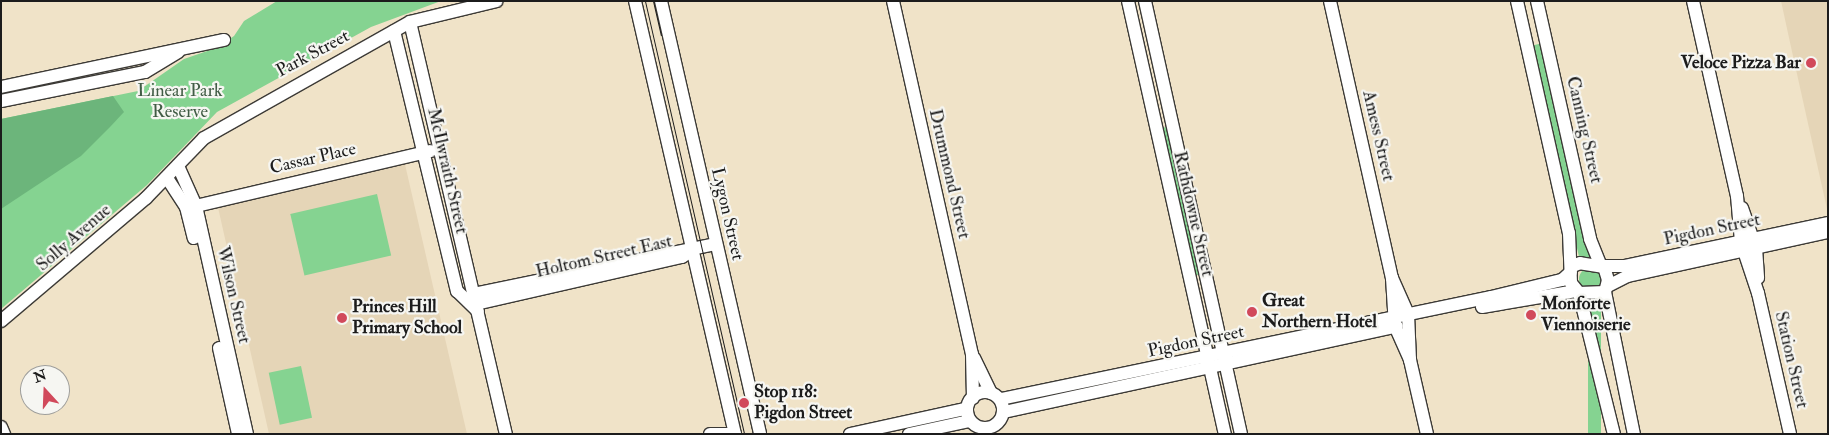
<!DOCTYPE html>
<html>
<head>
<meta charset="utf-8">
<style>
  body { margin:0 }
  #map { position:relative; width:1829px; height:435px; overflow:hidden; background:#f0e3c8; font-family:"IM FELL Double Pica",serif }
  div>[style] { position:absolute }
  .built>* { inset:0; background:#e5d5b7 }
  .green>* { inset:0; background:#85d391; transform-origin:0 0 }
  .round { border-radius:50% }
  .forest>* { inset:0; background:#6cb57b }
  .roads { filter:drop-shadow(1px 0 #3c3a36) drop-shadow(-1px 0 #3c3a36) drop-shadow(0 1px #3c3a36) drop-shadow(0 -1px #3c3a36) }
  .minor>* { height:12px; margin:-6px; padding:0 6px; transform-origin:6px; border-radius:6px; background:#fff }
  .minor>.ring { margin:-6px; padding:0; box-sizing:content-box; background:none; border:12px solid #fff; border-radius:50% }
  .tram>* { height:1px; margin:-0.5px; padding:0 0.5px; transform-origin:0.5px; border-radius:0.5px; background:#1c1c1c }
  .dots>* { width:14px; height:14px; translate:-50% -50%; box-sizing:border-box; border:2px solid #f6f6f2; border-radius:50% }
  span { translate:-50% -50%; white-space:nowrap; text-align:center; line-height:1.15; -webkit-text-stroke:4.5px #f6f6f2; paint-order:stroke }
  .street-label { font-size:18px; color:#1c1c1c }
  .poi-label { font-size:18px; color:#1c1c1c; font-weight:700 }
  .right { translate:-100% -50%; text-align:right }
  .left { translate:0 -50%; text-align:left }
  .park-label { font-size:18px; color:#415c45 }
  .frame { position:absolute; inset:0; border:2px solid #1c1c1c; pointer-events:none }
  .north { position:absolute; left:20px; top:365px; width:50px; height:50px; box-sizing:border-box; background:#f6f6f2; border:1px solid #9f9f9c; border-radius:50%; rotate:340deg; font-size:14px; font-weight:700; line-height:20px; text-align:center; color:#1c1c1c }
  .north::after { content:''; display:block; margin:auto; width:18px; height:22px; background:#d1495b; clip-path:polygon(50% 0,100% 100%,50% 72%,0 100%) }
</style>
</head>
<body>
<div id="map">
  <div class="built">
    <div style="clip-path:polygon(1781px 1px,1828px 1px,1827px 209px,1791px 47px)"></div>
    <div style="clip-path:polygon(404px 160px,467px 434px,269px 434px,217px 203px)"></div>
  </div>
  <div class="green">
    <div style="clip-path:polygon(277px 1px,441px 1px,371px 27px,217px 112px,147px 185px,1px 309px,1px 119px,138px 91px,184px 59px,216px 48px,234px 36px,244px 21px)"></div>
    <div style="left:1543px;top:43px;width:219px;height:13px;rotate:77deg"></div>
    <div style="left:1171px;top:126px;width:151px;height:10px;rotate:77deg"></div>
    <div style="left:377px;top:194px;width:63px;height:89px;rotate:77deg"></div>
    <div class="round" style="left:1579px;top:268px;width:22px;height:22px"></div>
    <div style="left:1588px;top:301px;width:13px;height:136px"></div>
    <div style="left:301px;top:366px;width:53px;height:33px;rotate:78deg"></div>
  </div>
  <div class="forest">
    <div style="clip-path:polygon(113px 96px,124px 112px,110px 127px,81px 156px,1px 209px,1px 119px)"></div>
  </div>
  <div class="roads">
    <div class="minor">
      <div style="left:635px;top:1px;width:444px;rotate:77deg"></div>
      <div style="left:661px;top:1px;width:444px;rotate:77.1deg"></div>
      <div style="left:893px;top:1px;width:362px;rotate:77.4deg"></div>
      <div style="left:972px;top:354px;width:44px;rotate:88.7deg"></div>
      <div style="left:1128px;top:1px;width:444px;rotate:77.4deg"></div>
      <div style="left:1145px;top:1px;width:444px;rotate:77.5deg"></div>
      <div style="left:1330px;top:1px;width:284px;rotate:77.4deg"></div>
      <div style="left:1392px;top:278px;width:48px;rotate:86.4deg"></div>
      <div style="left:1395px;top:326px;width:37px;rotate:66deg"></div>
      <div style="left:1517px;top:1px;width:238px;rotate:77.4deg"></div>
      <div style="left:1569px;top:233px;width:50px;rotate:87.7deg"></div>
      <div style="left:1571px;top:283px;width:13px;rotate:51deg"></div>
      <div style="left:1579px;top:293px;width:26px;rotate:-2deg"></div>
      <div style="left:1605px;top:292px;width:12px;rotate:-76deg"></div>
      <div style="left:1608px;top:280px;width:14px;rotate:-107deg"></div>
      <div style="left:1604px;top:267px;width:24px;rotate:-171deg"></div>
      <div style="left:1580px;top:263px;width:8px;rotate:157deg"></div>
      <div style="left:1537px;top:1px;width:244px;rotate:77.4deg"></div>
      <div style="left:1590px;top:239px;width:29px;rotate:68deg"></div>
      <div style="left:1693px;top:1px;width:200px;rotate:77.3deg"></div>
      <div style="left:1737px;top:196px;width:46px;rotate:85deg"></div>
      <div style="left:1741px;top:242px;width:54px;rotate:71.6deg"></div>
      <div style="left:1758px;top:293px;width:145px;rotate:77.2deg"></div>
      <div style="left:410px;top:22px;width:423px;rotate:76.9deg"></div>
      <div style="left:394px;top:31px;width:268px;rotate:76.4deg"></div>
      <div style="left:457px;top:291px;width:29px;rotate:44deg"></div>
      <div style="left:1px;top:87px;width:228px;rotate:-11.9deg"></div>
      <div style="left:1px;top:101px;width:147px;rotate:-11.4deg"></div>
      <div style="left:145px;top:72px;width:39px;rotate:-31deg"></div>
      <div style="left:178px;top:166px;width:44px;rotate:65.8deg"></div>
      <div style="left:196px;top:206px;width:234px;rotate:77.4deg"></div>
      <div style="left:167px;top:178px;width:35px;rotate:57deg"></div>
      <div style="left:186px;top:207px;width:32px;rotate:76deg"></div>
      <div style="left:196px;top:206px;width:241px;rotate:-13.2deg"></div>
      <div style="left:1742px;top:208px;width:42px;rotate:70.7deg"></div>
      <div style="left:1756px;top:248px;width:30px;rotate:86deg"></div>
      <div style="left:1603px;top:266px;width:21px"></div>
      <div style="left:1624px;top:266px;width:208px;rotate:-11.9deg"></div>
      <div style="left:1392px;top:278px;width:39px;rotate:66deg"></div>
      <div style="left:1408px;top:314px;width:46px;rotate:87.5deg"></div>
      <div style="left:1410px;top:360px;width:76px;rotate:77.1deg"></div>
      <div style="left:1608px;top:286px;width:22px;rotate:-27deg"></div>
      <div style="left:1628px;top:276px;width:205px;rotate:-12.4deg"></div>
      <div style="left:1605px;top:292px;width:145px;rotate:78.5deg"></div>
      <div style="left:1579px;top:293px;width:145px;rotate:76.1deg"></div>
      <div style="left:474px;top:294px;width:246px;rotate:-11.7deg"></div>
      <div style="left:476px;top:304px;width:211px;rotate:-12.9deg"></div>
      <div style="left:682px;top:257px;width:14px;rotate:-34deg"></div>
      <div style="left:1482px;top:307px;width:95px;rotate:-9.7deg"></div>
      <div style="left:1px;top:321px;width:190px;rotate:-40.3deg"></div>
      <div style="left:146px;top:198px;width:83px;rotate:-46deg"></div>
      <div style="left:204px;top:138px;width:236px;rotate:-29.4deg"></div>
      <div style="left:410px;top:22px;width:89px;rotate:-13.6deg"></div>
      <div style="left:219px;top:348px;width:88px;rotate:77.5deg"></div>
      <div style="left:974px;top:358px;width:39px;rotate:64deg"></div>
      <div class="ring" style="left:967px;top:392px;width:24px;height:24px"></div>
      <div style="left:1001px;top:399px;width:501px;rotate:-11.76deg"></div>
      <div style="left:1491px;top:297px;width:73px;rotate:-13.5deg"></div>
      <div style="left:1562px;top:280px;width:12px;rotate:-42deg"></div>
      <div style="left:1004px;top:412px;width:402px;rotate:-12.3deg"></div>
      <div style="left:1px;top:427px;width:8px;rotate:67deg"></div>
      <div style="left:710px;top:434px;width:25px"></div>
      <div style="left:850px;top:434px;width:118px;rotate:-12.3deg"></div>
      <div style="left:909px;top:434px;width:61px;rotate:-12.2deg"></div>
    </div>
  </div>
  <div class="tram">
    <div style="left:645px;top:1px;width:444px;rotate:77.1deg"></div>
    <div style="left:653px;top:1px;width:35px;rotate:77deg"></div>
  </div>
  <div class="dots">
    <div style="left:1811px;top:63px;background:#d1495b"></div>
    <div style="left:1252px;top:312px;background:#d1495b"></div>
    <div style="left:1531px;top:315px;background:#d1495b"></div>
    <div style="left:342px;top:318px;background:#d1495b"></div>
    <div style="left:744px;top:403px;background:#d1495b"></div>
  </div>
  <div class="street-label">
    <span style="left:313px;top:54px;rotate:-28deg">Park Street</span>
    <span style="left:1584px;top:130px;rotate:77deg">Canning Street</span>
    <span style="left:1378px;top:136px;rotate:77deg">Amess Street</span>
    <span style="left:313px;top:159px;rotate:-13deg">Cassar Place</span>
    <span style="left:447px;top:171px;rotate:77deg">McIlwraith Street</span>
    <span style="left:949px;top:174px;rotate:77deg">Drummond Street</span>
    <span style="left:727px;top:214px;rotate:77deg">Lygon Street</span>
    <span style="left:1193px;top:214px;rotate:77deg">Rathdowne Street</span>
    <span style="left:1712px;top:230px;rotate:-12deg">Pigdon Street</span>
    <span style="left:74px;top:238px;rotate:-41deg">Solly Avenue</span>
    <span style="left:604px;top:257px;rotate:-13deg">Holtom Street East</span>
    <span style="left:233px;top:295px;rotate:77deg">Wilson Street</span>
    <span style="left:1196px;top:342px;rotate:-12deg">Pigdon Street</span>
    <span style="left:1791px;top:360px;rotate:77deg">Station Street</span>
  </div>
  <div class="poi-label">
    <span class="right" style="left:1801px;top:63px">Veloce Pizza Bar</span>
    <span class="left" style="left:1262px;top:312px">Great<br>Northern Hotel</span>
    <span class="left" style="left:1541px;top:315px">Monforte<br>Viennoiserie</span>
    <span class="left" style="left:352px;top:318px">Princes Hill<br>Primary School</span>
    <span class="left" style="left:754px;top:403px">Stop 118:<br>Pigdon Street</span>
  </div>
  <div class="park-label">
    <span style="left:180px;top:102px">Linear Park<br>Reserve</span>
  </div>
  <div class="frame"></div>
  <div class="north">N</div>
</div>
</body>
</html>
